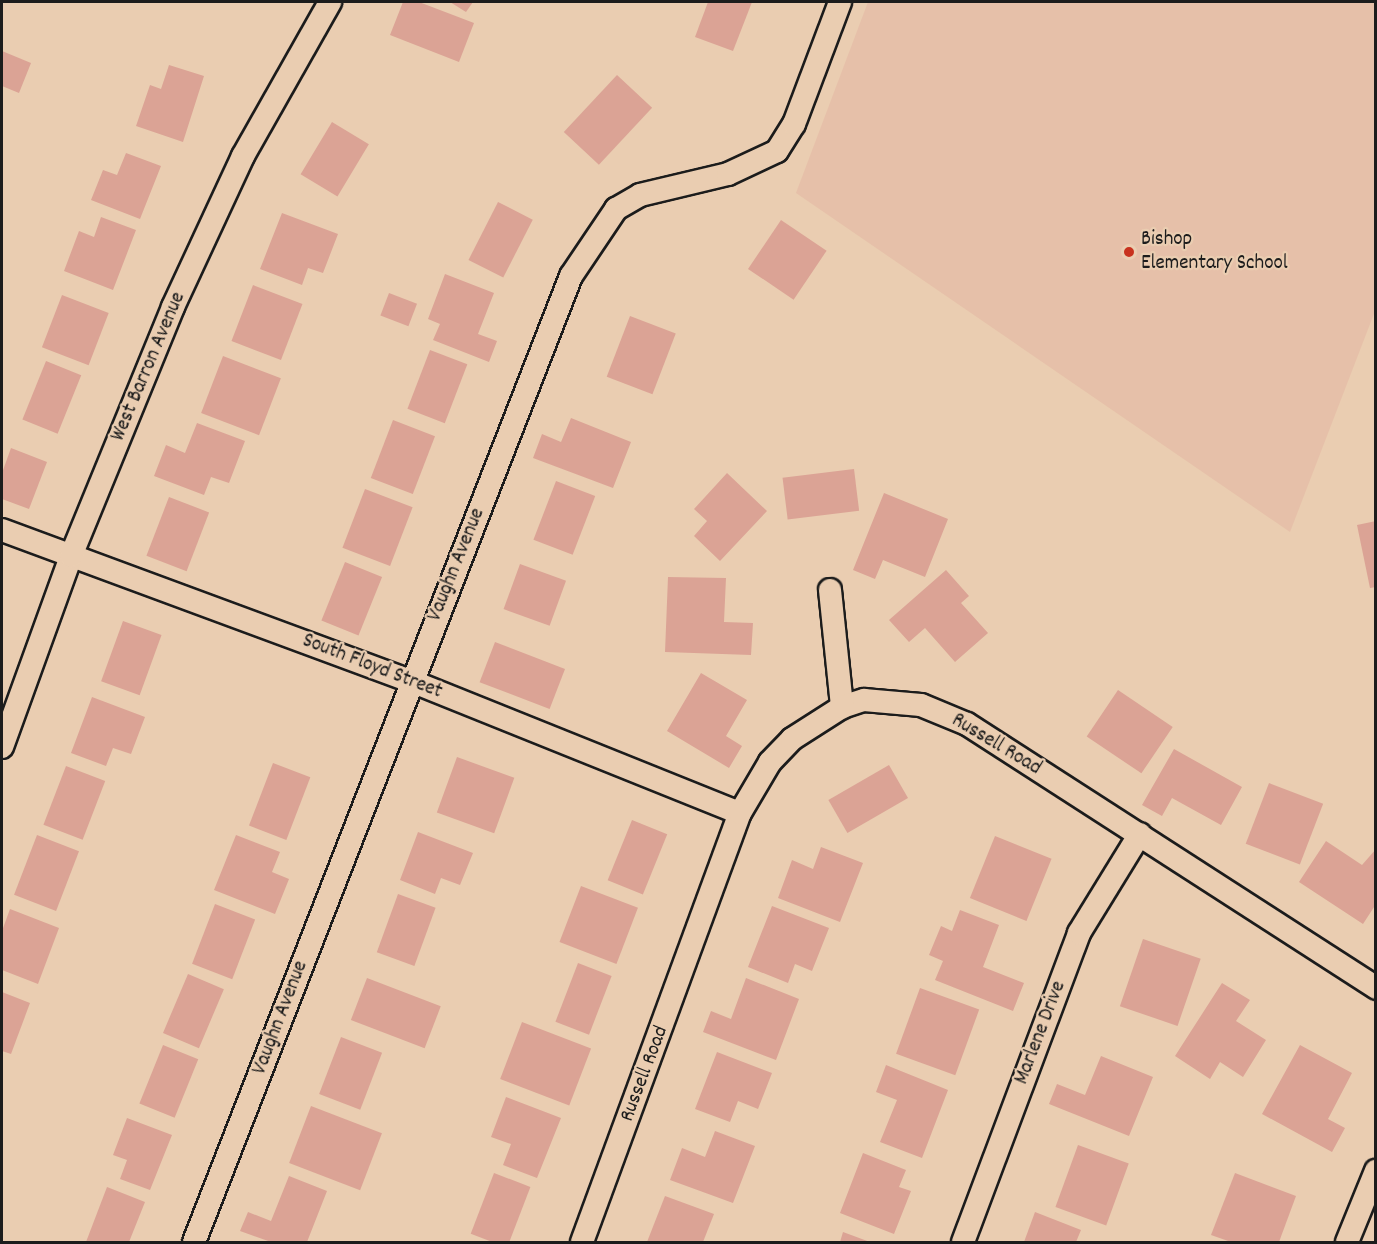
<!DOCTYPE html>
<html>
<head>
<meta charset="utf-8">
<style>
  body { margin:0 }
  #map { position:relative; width:1377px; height:1244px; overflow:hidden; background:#eacdb1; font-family:Dekko,sans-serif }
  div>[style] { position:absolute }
  .built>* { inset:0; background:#e6c0a9 }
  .building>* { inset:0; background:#dba395; transform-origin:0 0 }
  .roads { filter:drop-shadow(2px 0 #1c1c1c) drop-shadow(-2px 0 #1c1c1c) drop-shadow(0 2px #1c1c1c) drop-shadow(0 -2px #1c1c1c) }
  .minor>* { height:22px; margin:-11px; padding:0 11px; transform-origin:11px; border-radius:11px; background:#eacdb1 }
  .dots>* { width:16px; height:16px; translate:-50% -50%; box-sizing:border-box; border:3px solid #eacdb1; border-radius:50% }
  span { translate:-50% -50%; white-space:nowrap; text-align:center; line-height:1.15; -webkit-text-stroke:4.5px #eacdb1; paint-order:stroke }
  .poi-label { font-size:21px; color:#1c1c1c }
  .left { translate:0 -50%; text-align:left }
  .street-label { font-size:21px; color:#1c1c1c }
  .frame { position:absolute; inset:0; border:3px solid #1c1c1c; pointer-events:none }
</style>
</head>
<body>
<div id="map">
  <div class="built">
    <div style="clip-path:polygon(868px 2px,1375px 2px,1375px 311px,1290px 532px,796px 193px)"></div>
  </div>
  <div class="building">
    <div style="clip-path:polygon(403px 2px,419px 2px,474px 23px,459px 62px,390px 35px)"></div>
    <div style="clip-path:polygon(450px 2px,473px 2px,466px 12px)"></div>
    <div style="clip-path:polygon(708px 2px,752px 2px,733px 51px,695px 37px)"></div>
    <div style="clip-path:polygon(2px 51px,31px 63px,19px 93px,2px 86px)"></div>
    <div style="clip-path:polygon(169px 65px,204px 76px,183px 142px,136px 126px,150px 85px,161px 89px)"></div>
    <div style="left:617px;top:75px;width:48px;height:78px;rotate:43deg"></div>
    <div style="left:332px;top:122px;width:43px;height:61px;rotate:31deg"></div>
    <div style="clip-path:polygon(126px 153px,161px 166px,140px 219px,91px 200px,103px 170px,117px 175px)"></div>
    <div style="left:498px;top:202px;width:39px;height:65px;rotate:27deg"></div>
    <div style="clip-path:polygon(282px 213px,338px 234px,323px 273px,308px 268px,302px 285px,260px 269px)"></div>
    <div style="clip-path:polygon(101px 217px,136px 230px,113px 290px,64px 271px,79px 231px,94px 237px)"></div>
    <div style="left:781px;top:220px;width:55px;height:59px;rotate:34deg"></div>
    <div style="clip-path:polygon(445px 274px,494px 293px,478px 334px,497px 341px,489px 362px,433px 340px,440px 324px,428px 319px)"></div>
    <div style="left:253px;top:285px;width:53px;height:60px;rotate:21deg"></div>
    <div style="left:389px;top:293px;width:30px;height:24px;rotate:21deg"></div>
    <div style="left:62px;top:295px;width:50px;height:56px;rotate:21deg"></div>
    <div style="left:630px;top:316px;width:49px;height:65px;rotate:21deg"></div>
    <div style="left:430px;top:350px;width:40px;height:63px;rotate:21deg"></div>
    <div style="left:223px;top:356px;width:62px;height:61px;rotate:21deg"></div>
    <div style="left:46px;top:361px;width:38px;height:63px;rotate:22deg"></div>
    <div style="clip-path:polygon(571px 418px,631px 442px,613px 488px,533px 458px,542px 434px,561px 442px)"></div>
    <div style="left:393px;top:420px;width:45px;height:62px;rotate:21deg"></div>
    <div style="clip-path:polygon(197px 423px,245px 441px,229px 483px,211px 477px,204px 495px,154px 476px,166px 445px,185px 453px)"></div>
    <div style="clip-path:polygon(11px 448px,47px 462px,29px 509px,2px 499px,2px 473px)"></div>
    <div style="left:854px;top:469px;width:42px;height:72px;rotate:83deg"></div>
    <div style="clip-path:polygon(727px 473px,767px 511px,720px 561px,694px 536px,707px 521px,694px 509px)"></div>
    <div style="left:556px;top:481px;width:42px;height:63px;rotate:21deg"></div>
    <div style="left:365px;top:489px;width:51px;height:63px;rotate:21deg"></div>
    <div style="clip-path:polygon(884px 493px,948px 519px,925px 577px,883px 560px,875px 579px,853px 570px)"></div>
    <div style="left:169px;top:497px;width:43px;height:63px;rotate:21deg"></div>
    <div style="clip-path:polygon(1376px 521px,1376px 587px,1370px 588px,1357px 525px)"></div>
    <div style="left:345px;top:562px;width:40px;height:63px;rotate:22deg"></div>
    <div style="left:520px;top:564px;width:49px;height:48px;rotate:20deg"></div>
    <div style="clip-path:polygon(946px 570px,969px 596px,961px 603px,988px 633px,955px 662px,925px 628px,909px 642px,889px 620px)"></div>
    <div style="clip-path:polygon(668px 577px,726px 578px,724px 622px,753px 623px,751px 655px,665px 652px)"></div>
    <div style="left:123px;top:621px;width:41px;height:64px;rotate:20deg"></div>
    <div style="left:495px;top:642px;width:75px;height:43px;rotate:21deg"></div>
    <div style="clip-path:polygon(701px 673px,747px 700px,726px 736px,742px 746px,729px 768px,667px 731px)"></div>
    <div style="left:1118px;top:690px;width:66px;height:56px;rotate:34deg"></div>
    <div style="clip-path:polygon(92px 697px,145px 717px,131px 754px,113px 748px,106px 766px,71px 753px)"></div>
    <div style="clip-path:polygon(1174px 749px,1242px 787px,1221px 825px,1172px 798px,1162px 816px,1142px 805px)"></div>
    <div style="left:457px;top:757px;width:61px;height:59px;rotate:20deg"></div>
    <div style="left:273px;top:763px;width:40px;height:67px;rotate:21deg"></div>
    <div style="left:889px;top:765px;width:38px;height:70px;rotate:60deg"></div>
    <div style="left:66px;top:766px;width:42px;height:63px;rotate:21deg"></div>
    <div style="left:1269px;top:783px;width:58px;height:65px;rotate:21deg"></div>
    <div style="left:632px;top:820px;width:38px;height:65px;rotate:22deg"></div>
    <div style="clip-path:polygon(418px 832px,473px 853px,460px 885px,441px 878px,435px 894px,400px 880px)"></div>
    <div style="left:37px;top:835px;width:45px;height:64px;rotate:21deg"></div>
    <div style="clip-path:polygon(236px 835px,280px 852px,272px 872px,289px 879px,275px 914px,214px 890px)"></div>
    <div style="left:995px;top:836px;width:61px;height:67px;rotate:22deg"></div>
    <div style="clip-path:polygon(1326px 841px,1362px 865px,1376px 849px,1376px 904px,1363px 924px,1299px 882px)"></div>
    <div style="clip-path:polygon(821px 847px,863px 863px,840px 922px,778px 898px,792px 860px,813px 869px)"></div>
    <div style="left:581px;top:886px;width:61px;height:60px;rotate:21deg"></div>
    <div style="left:398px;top:894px;width:40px;height:62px;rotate:20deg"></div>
    <div style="left:215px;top:904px;width:43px;height:64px;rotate:21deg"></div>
    <div style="clip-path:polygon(772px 906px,829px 928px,812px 971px,795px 964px,788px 983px,748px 967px)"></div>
    <div style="clip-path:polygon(10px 909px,59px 928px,38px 984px,2px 970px,2px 931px)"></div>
    <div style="clip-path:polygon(960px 910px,999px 925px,983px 967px,1024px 983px,1013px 1011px,935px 980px,943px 961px,929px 955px,941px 926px,952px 931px)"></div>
    <div style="left:1143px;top:939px;width:61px;height:71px;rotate:19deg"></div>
    <div style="left:578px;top:963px;width:36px;height:63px;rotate:21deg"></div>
    <div style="left:188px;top:974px;width:39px;height:64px;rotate:23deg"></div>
    <div style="left:367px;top:978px;width:79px;height:45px;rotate:21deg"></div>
    <div style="clip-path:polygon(746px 978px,799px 999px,776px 1060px,703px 1032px,711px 1011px,731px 1019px)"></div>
    <div style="clip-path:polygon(1222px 983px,1250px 1000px,1236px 1021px,1266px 1040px,1243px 1077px,1220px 1062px,1210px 1079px,1175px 1056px)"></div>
    <div style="left:920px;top:988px;width:63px;height:70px;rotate:20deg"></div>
    <div style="clip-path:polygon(2px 992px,30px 1003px,11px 1054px,2px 1051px)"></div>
    <div style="left:522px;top:1022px;width:74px;height:61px;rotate:21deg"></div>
    <div style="left:341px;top:1037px;width:44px;height:61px;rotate:21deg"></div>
    <div style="left:163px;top:1045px;width:38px;height:63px;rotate:22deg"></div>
    <div style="clip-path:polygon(1300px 1045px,1352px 1073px,1328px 1119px,1345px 1128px,1332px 1152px,1262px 1114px)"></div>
    <div style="clip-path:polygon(717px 1052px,772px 1073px,758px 1109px,738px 1101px,730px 1122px,695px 1109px)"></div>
    <div style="clip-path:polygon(1101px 1056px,1153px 1077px,1129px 1136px,1049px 1104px,1057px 1084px,1085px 1095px)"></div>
    <div style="clip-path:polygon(886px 1065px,948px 1090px,922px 1158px,880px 1142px,897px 1100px,876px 1092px)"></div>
    <div style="clip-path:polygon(506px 1097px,561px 1118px,537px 1178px,503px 1165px,511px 1144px,491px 1137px)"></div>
    <div style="left:311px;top:1106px;width:76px;height:61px;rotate:21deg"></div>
    <div style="clip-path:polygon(127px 1118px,172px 1135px,150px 1190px,120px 1179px,127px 1160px,113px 1155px)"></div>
    <div style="clip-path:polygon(715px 1131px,755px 1146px,733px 1203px,670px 1180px,682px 1148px,705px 1157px)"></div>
    <div style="left:1078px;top:1145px;width:54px;height:66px;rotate:20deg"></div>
    <div style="clip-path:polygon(863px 1153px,906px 1170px,899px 1187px,911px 1191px,894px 1234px,840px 1213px)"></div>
    <div style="left:494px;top:1173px;width:39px;height:65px;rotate:21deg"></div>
    <div style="clip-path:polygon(1235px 1173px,1296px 1196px,1279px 1242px,1231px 1242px,1211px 1235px)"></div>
    <div style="clip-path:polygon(289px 1176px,327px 1191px,307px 1242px,271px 1242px,240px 1231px,248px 1212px,271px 1221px)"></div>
    <div style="clip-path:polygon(107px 1187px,145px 1202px,129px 1242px,86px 1242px)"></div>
    <div style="clip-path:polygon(665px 1196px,714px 1214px,703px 1242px,647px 1242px)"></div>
    <div style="clip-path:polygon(1035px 1212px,1081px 1230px,1076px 1242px,1024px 1242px)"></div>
    <div style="clip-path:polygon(843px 1232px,870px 1242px,840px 1242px)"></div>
  </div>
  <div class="roads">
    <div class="minor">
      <div style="left:2px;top:530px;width:436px;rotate:20.3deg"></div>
      <div style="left:411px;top:681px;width:354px;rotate:21.9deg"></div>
      <div style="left:830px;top:590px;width:118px;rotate:84.1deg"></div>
      <div style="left:2px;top:747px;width:203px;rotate:-70.1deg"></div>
      <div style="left:71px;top:556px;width:269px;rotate:-67.7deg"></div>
      <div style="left:173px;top:307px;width:166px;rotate:-65.1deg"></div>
      <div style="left:243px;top:156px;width:177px;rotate:-60.5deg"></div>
      <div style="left:194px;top:1242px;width:1037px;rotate:-68.68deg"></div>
      <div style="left:571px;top:276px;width:81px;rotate:-56.1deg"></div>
      <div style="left:616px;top:209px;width:28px;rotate:-30deg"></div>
      <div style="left:640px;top:195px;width:90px;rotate:-13.4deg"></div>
      <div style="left:728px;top:174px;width:54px;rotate:-25.1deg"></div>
      <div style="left:777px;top:151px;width:32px;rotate:-58deg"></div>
      <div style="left:794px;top:124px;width:130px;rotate:-69.3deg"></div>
      <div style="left:582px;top:1242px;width:457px;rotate:-69.8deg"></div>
      <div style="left:740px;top:813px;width:59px;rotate:-59.5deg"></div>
      <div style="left:770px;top:762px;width:32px;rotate:-46deg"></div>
      <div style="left:792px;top:739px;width:59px;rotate:-32.6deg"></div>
      <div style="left:842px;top:707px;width:23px;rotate:-18deg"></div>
      <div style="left:864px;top:700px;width:57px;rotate:5deg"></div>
      <div style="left:921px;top:705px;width:50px;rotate:22.4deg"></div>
      <div style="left:967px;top:724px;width:487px;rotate:32.8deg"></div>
      <div style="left:963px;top:1242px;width:330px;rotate:-69.4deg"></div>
      <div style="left:1079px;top:933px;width:116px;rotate:-58.4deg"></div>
      <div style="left:1347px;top:1242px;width:77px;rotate:-67.8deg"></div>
    </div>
  </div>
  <div class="dots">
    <div style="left:1129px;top:252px;background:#c8321e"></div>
  </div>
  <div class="poi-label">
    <span class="left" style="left:1141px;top:252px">Bishop<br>Elementary School</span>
  </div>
  <div class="street-label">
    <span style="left:149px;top:367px;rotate:-67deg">West Barron Avenue</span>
    <span style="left:457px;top:565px;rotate:-68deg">Vaughn Avenue</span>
    <span style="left:372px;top:667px;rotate:21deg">South Floyd Street</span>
    <span style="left:996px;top:745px;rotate:31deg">Russell Road</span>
    <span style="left:281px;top:1018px;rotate:-69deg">Vaughn Avenue</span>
    <span style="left:1041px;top:1033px;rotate:-69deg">Marlene Drive</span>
    <span style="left:645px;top:1074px;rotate:-69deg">Russell Road</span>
  </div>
  <div class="frame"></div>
</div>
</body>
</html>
